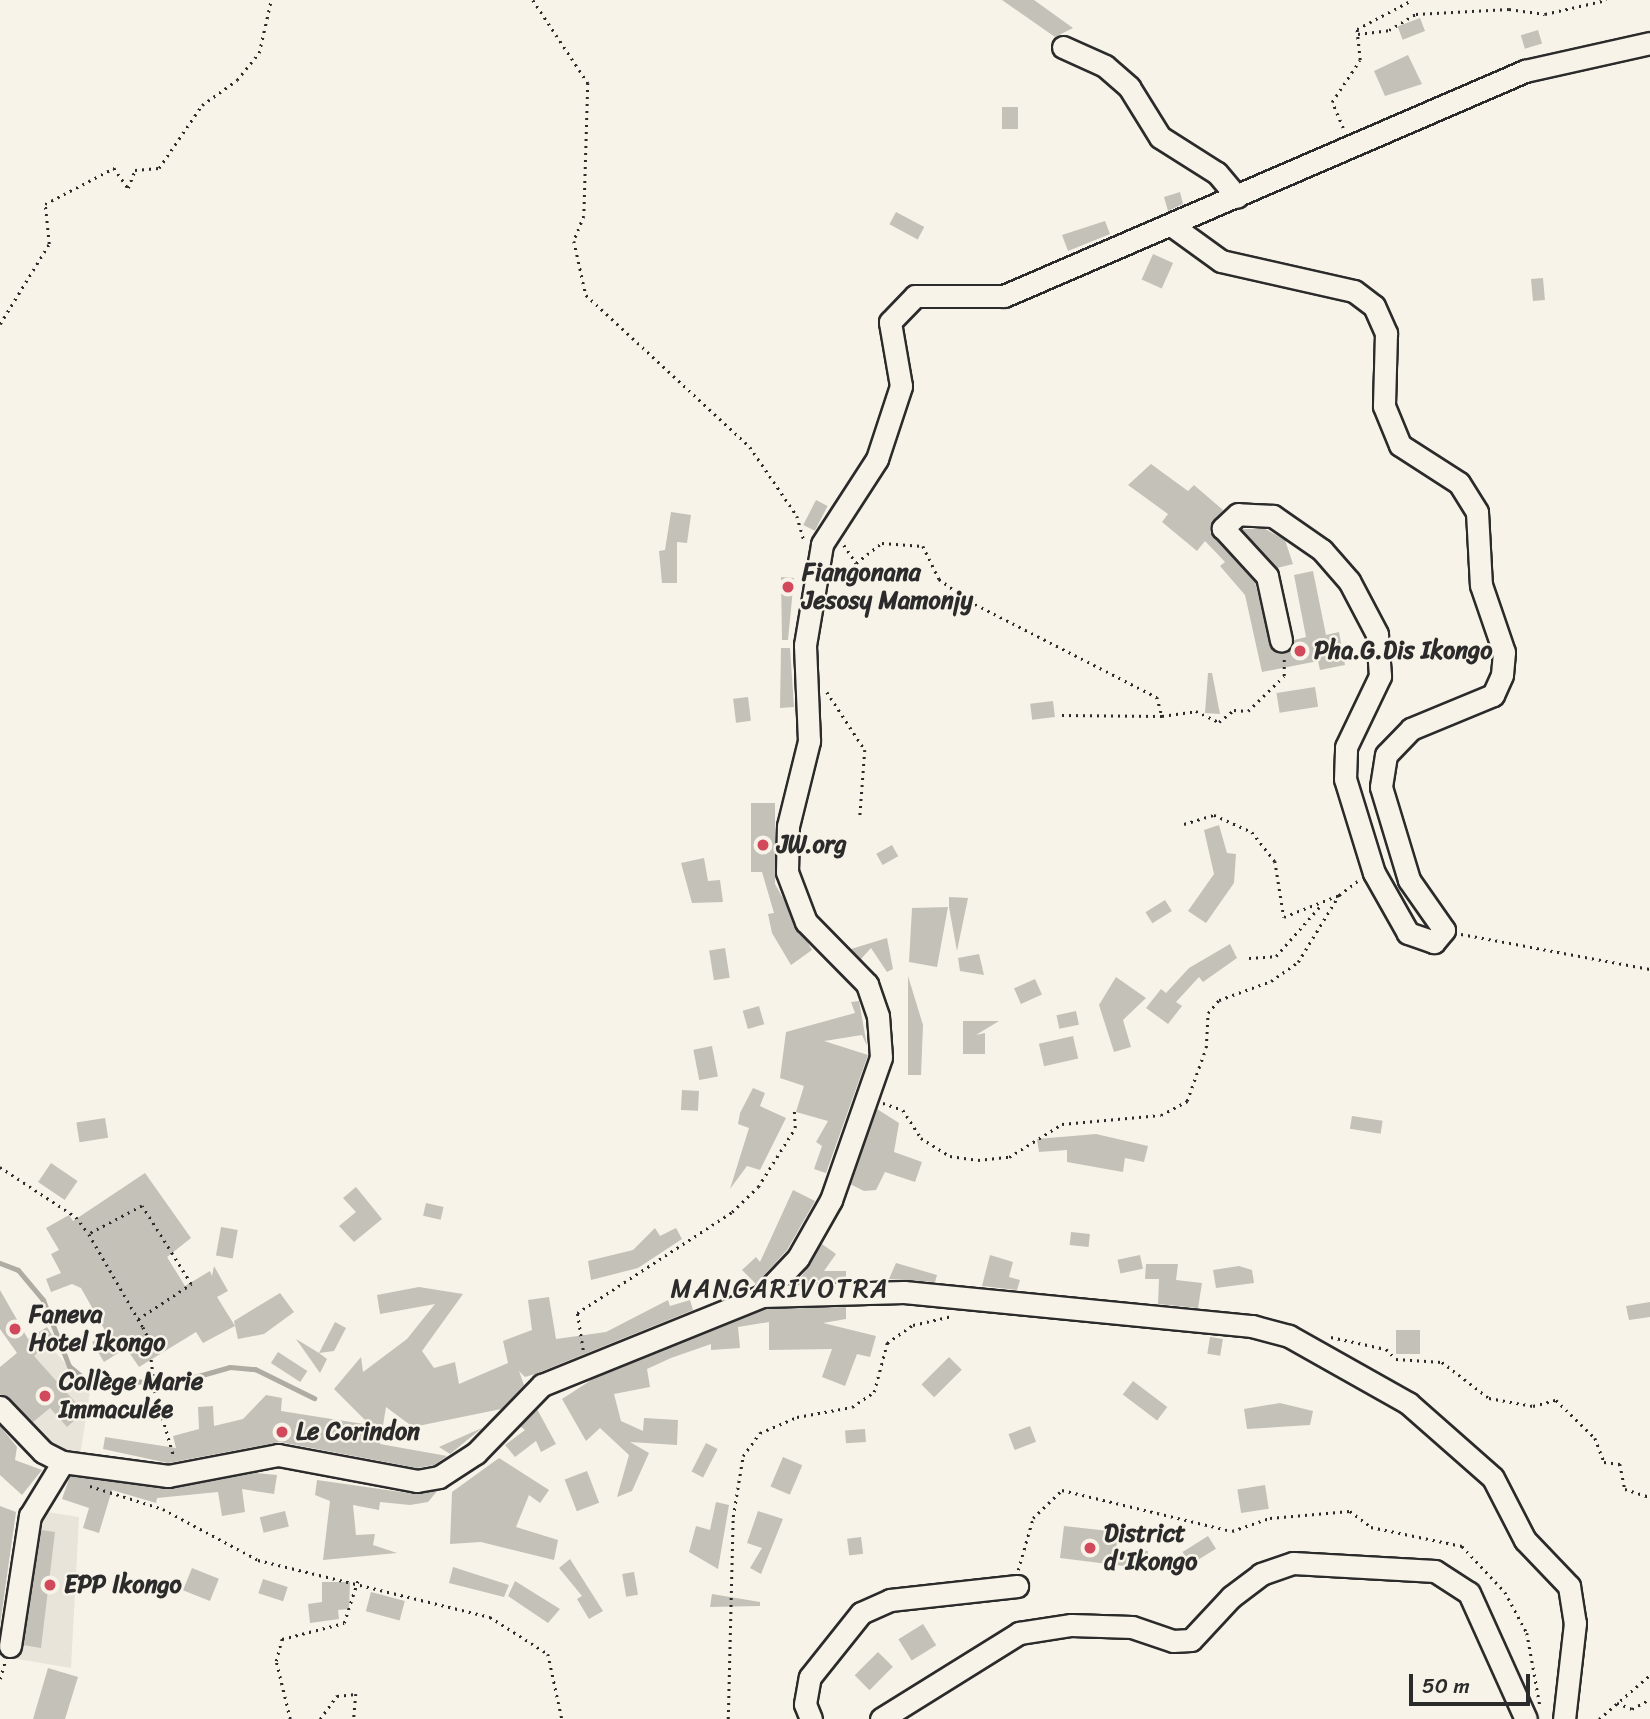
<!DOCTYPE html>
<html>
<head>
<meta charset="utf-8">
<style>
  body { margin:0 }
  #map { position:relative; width:1650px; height:1719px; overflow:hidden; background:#f7f3e8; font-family:Sriracha,sans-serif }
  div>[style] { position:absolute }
  .built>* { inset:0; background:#e8e4da }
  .stream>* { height:5px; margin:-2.5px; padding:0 2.5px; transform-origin:2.5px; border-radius:2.5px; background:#afaca4 }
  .building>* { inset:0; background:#c4c1b9; transform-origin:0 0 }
  .path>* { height:2.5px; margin-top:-1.25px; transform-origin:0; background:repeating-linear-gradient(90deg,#2b2b2b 0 2px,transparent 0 7px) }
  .roads { filter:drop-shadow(2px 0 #2b2b2b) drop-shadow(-2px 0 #2b2b2b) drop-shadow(0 2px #2b2b2b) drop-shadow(0 -2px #2b2b2b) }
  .minor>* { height:21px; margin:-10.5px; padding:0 10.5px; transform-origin:10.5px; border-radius:10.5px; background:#f7f3e8 }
  .dots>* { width:19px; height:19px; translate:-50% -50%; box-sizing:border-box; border:4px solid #f7f3e8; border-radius:50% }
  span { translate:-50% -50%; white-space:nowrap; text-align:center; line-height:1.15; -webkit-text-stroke:5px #f7f3e8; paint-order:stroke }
  .poi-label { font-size:24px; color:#2b2b2b; font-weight:700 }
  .left { translate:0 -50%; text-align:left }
  .neighbourhood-label { font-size:26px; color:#2b2b2b; letter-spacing:2px }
  .scale { position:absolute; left:1409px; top:1674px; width:121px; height:32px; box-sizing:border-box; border:4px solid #2b2b2b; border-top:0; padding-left:9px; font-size:21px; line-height:24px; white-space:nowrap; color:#2b2b2b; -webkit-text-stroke:5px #f7f3e8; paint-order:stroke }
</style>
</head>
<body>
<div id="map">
  <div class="built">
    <div style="clip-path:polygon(48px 1344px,90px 1391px,80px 1456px,56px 1454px,0 1401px,0 1384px)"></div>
    <div style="clip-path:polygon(47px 1512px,79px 1517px,71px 1668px,12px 1658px,33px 1521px)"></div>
  </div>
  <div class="stream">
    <div style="left:0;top:1263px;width:19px;rotate:21deg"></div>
    <div style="left:18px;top:1270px;width:39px;rotate:50deg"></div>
    <div style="left:43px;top:1300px;width:71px;rotate:68.5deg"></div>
    <div style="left:69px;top:1366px;width:23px;rotate:40deg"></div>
    <div style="left:87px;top:1381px;width:90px;rotate:0.6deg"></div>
    <div style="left:177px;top:1382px;width:55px;rotate:-15.8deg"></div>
    <div style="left:230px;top:1367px;width:25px;rotate:5deg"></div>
    <div style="left:255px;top:1369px;width:66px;rotate:26.2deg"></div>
  </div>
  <div class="building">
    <div style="clip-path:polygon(1002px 0,1034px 0,1073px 28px,1055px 37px)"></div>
    <div style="left:1420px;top:18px;width:14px;height:24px;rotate:69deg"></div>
    <div style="left:1538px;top:30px;width:14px;height:18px;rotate:73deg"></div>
    <div style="clip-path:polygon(1408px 55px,1422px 84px,1385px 96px,1374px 71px)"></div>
    <div style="left:1002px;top:107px;width:16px;height:22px"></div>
    <div style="clip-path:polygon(1180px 192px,1183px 204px,1168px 211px,1164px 197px)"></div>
    <div style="left:896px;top:212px;width:32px;height:14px;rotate:28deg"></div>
    <div style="clip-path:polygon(1105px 221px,1110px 234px,1068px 251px,1062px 235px)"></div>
    <div style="left:1153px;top:254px;width:22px;height:28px;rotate:24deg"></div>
    <div style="left:1543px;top:278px;width:22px;height:12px;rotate:85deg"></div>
    <div style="clip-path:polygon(1151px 464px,1188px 491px,1194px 485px,1223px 510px,1210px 532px,1255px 582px,1272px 649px,1284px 653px,1294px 640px,1306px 637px,1294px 575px,1313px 571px,1326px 635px,1339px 632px,1345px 665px,1320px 670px,1318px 661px,1262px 672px,1245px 595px,1220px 566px,1225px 562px,1205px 541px,1197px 551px,1162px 522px,1168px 514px,1128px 485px)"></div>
    <div style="left:816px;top:500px;width:13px;height:28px;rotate:27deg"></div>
    <div style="clip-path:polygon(671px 512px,691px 515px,687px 543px,677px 542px,677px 583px,662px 583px,659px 551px,665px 550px)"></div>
    <div style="clip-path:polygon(1241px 529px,1265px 529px,1285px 540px,1293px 564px,1277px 568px)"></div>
    <div style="clip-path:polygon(781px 577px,794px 578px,788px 640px,782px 640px)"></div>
    <div style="clip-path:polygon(781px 648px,790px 648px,794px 707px,780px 708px)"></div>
    <div style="clip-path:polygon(1208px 673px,1212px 673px,1220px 714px,1205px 713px)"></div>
    <div style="left:1315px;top:687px;width:20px;height:39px;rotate:81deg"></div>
    <div style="left:748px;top:697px;width:24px;height:15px;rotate:83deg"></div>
    <div style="left:1053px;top:701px;width:16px;height:23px;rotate:83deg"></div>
    <div style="clip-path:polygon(751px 803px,775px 803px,775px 884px,812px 950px,791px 965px,772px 933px,768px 914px,774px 913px,762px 872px,751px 872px)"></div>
    <div style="clip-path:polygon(1219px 825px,1227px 853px,1236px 854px,1234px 883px,1206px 923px,1188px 911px,1214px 874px,1204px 830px)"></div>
    <div style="left:892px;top:845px;width:13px;height:18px;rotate:61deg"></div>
    <div style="clip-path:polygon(704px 858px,708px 881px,720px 880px,723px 902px,692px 903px,681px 863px)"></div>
    <div style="clip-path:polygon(949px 897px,968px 898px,957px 951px,949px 907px)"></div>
    <div style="left:1165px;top:900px;width:13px;height:23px;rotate:58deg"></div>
    <div style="clip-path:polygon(948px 907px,937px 967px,909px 962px,912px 908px)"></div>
    <div style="clip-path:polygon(887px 938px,893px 969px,887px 972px,871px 948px,861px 959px,851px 949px)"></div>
    <div style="clip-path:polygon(1230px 944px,1237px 958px,1203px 982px,1199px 977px,1176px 1002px,1182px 1006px,1168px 1024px,1146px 1008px,1161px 989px,1166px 993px,1189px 968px)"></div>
    <div style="left:725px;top:948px;width:30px;height:16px;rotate:81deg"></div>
    <div style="clip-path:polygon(979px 954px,984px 975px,960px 971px,958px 958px)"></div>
    <div style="clip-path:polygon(908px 976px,923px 1025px,921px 1075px,908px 1075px)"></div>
    <div style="clip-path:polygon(1116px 977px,1146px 998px,1123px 1020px,1131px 1047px,1114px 1052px,1099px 1005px)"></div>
    <div style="left:1035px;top:979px;width:17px;height:23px;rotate:66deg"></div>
    <div style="clip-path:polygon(859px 1001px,867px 1046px,862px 1035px,824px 1041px,868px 1055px,826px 1173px,814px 1169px,822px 1146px,816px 1142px,828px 1121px,796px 1112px,804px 1086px,780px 1078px,786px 1032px,855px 1013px,851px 1002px)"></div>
    <div style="left:759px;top:1006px;width:19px;height:17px;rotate:74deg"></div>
    <div style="left:1076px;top:1011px;width:14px;height:20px;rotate:78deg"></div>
    <div style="clip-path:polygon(963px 1021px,999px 1021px,976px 1035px,985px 1033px,985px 1054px,963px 1054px)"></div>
    <div style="left:1073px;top:1036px;width:23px;height:35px;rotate:77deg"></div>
    <div style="left:712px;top:1046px;width:31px;height:19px;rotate:79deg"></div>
    <div style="clip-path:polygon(753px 1088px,765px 1093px,760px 1106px,786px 1118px,760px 1170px,747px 1166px,730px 1189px,749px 1128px,738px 1124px,740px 1113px)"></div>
    <div style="left:682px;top:1090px;width:17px;height:20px;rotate:3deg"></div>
    <div style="clip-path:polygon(877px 1109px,899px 1123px,894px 1152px,922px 1162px,915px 1182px,885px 1172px,876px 1190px,864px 1191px,850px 1184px)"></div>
    <div style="left:1352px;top:1116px;width:31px;height:13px;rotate:9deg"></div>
    <div style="left:105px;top:1118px;width:20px;height:29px;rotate:81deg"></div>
    <div style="clip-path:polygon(1096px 1134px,1148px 1146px,1144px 1162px,1125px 1158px,1123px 1172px,1067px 1162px,1067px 1150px,1039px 1152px,1037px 1139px)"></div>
    <div style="left:51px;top:1163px;width:32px;height:23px;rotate:34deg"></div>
    <div style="clip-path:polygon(145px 1173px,191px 1238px,167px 1257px,185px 1286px,210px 1271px,212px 1276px,214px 1266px,228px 1291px,217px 1297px,235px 1326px,203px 1343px,196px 1332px,139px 1367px,126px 1348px,104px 1362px,92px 1342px,107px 1334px,81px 1288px,72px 1284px,51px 1292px,46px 1279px,61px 1273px,51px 1254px,59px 1250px,46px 1228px,69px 1215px,73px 1221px)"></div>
    <div style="clip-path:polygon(356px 1187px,382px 1219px,354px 1242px,339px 1226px,356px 1212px,343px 1198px)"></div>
    <div style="clip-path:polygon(793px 1190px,815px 1201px,787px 1250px,756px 1284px,742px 1270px,756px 1257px,760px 1262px)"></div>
    <div style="left:426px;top:1203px;width:18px;height:13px;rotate:13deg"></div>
    <div style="left:221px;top:1227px;width:17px;height:29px;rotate:10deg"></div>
    <div style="clip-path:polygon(655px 1228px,660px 1236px,676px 1228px,682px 1239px,638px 1268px,591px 1280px,588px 1261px,633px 1250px)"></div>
    <div style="left:1071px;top:1232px;width:19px;height:13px;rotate:6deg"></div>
    <div style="clip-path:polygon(822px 1244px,836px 1254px,824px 1271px,846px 1271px,846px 1280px,798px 1282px)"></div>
    <div style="clip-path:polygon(990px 1255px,1013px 1262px,1009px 1277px,1020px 1280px,1017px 1290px,982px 1286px)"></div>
    <div style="left:1140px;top:1255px;width:14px;height:23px;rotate:78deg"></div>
    <div style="clip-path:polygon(896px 1263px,937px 1275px,935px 1282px,889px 1279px)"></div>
    <div style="clip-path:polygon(1146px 1264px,1178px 1264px,1176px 1280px,1202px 1283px,1198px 1308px,1158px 1304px,1159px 1279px,1145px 1279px)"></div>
    <div style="clip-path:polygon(1239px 1266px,1252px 1270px,1254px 1283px,1216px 1288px,1213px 1270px)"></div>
    <div style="clip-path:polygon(419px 1287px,463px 1294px,422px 1351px,434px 1368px,455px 1362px,459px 1384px,508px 1363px,503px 1341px,532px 1330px,528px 1300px,549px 1297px,556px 1339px,606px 1332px,668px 1300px,670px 1306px,690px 1300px,693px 1310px,535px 1374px,525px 1377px,519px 1371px,524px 1385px,501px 1409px,413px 1427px,386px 1407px,380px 1444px,447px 1456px,434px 1465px,417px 1468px,280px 1442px,168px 1463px,103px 1449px,105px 1437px,176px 1448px,173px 1436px,199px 1429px,198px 1407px,213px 1406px,214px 1426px,243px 1419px,266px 1395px,282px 1398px,281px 1411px,370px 1425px,334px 1389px,361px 1357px,363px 1372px,407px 1339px,435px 1304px,380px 1314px,377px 1295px)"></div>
    <div style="clip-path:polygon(0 1290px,28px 1339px,47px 1327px,54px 1338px,34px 1356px,84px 1412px,67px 1427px,50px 1408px,33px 1422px,0 1394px,0 1367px,17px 1353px,0 1329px)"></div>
    <div style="clip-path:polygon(280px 1293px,294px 1312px,264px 1334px,238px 1339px,234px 1321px)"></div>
    <div style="clip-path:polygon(1650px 1302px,1650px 1317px,1629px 1320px,1626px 1306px)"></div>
    <div style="clip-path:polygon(846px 1307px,846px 1319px,823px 1323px,876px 1336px,870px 1357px,857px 1354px,845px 1386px,822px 1377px,832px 1349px,769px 1350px,769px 1322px,738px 1327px,740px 1348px,711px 1350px,711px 1344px,671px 1358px,647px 1369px,650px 1387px,614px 1394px,621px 1421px,643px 1431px,644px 1418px,678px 1420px,677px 1445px,630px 1442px,649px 1453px,632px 1491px,617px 1497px,629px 1455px,600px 1428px,586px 1441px,562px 1399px,596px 1377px,765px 1309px)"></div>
    <div style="clip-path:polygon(335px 1322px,346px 1328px,334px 1351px,319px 1353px,327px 1359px,320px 1373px,296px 1339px,319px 1353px)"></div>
    <div style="left:1396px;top:1330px;width:24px;height:24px"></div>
    <div style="left:1210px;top:1337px;width:13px;height:17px;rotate:9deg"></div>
    <div style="left:278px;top:1352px;width:35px;height:13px;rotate:33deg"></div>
    <div style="left:949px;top:1357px;width:18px;height:39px;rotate:45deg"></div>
    <div style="left:1133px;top:1381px;width:43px;height:17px;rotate:37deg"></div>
    <div style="clip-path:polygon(1280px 1403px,1313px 1411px,1310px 1425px,1247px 1429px,1244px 1409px)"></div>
    <div style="clip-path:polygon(537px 1409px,556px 1444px,541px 1452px,536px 1441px,515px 1457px,505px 1445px,525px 1430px,520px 1426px)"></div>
    <div style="clip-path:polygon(0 1426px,17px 1447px,15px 1460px,42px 1470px,22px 1495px,0 1475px)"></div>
    <div style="left:1030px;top:1426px;width:17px;height:23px;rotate:69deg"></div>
    <div style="clip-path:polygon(482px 1428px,450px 1454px,439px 1447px,450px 1442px)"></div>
    <div style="left:865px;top:1429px;width:13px;height:20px;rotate:86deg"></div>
    <div style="left:706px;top:1443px;width:13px;height:32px;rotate:27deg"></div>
    <div style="left:783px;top:1457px;width:21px;height:32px;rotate:23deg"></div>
    <div style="clip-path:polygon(499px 1458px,549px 1490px,540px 1503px,529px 1495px,516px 1527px,558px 1540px,554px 1560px,481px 1542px,450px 1544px,452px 1492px)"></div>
    <div style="left:587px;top:1471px;width:34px;height:24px;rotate:69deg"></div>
    <div style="clip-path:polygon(256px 1473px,277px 1475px,274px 1494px,242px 1489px,245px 1512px,222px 1516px,218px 1492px,157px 1498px,156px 1503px,112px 1490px,99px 1533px,83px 1528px,89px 1508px,62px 1499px,70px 1476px,167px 1489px)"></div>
    <div style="clip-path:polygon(317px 1480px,415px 1494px,438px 1490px,428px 1502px,410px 1505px,380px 1502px,379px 1510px,353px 1505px,356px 1535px,375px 1534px,373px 1545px,397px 1553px,323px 1560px,330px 1501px,315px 1495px)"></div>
    <div style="left:1265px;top:1485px;width:24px;height:28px;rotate:81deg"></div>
    <div style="clip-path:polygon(716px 1502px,729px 1505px,718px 1569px,689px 1552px,696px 1526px,710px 1530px)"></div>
    <div style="clip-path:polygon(0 1506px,16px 1512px,0 1625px)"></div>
    <div style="left:285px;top:1511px;width:16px;height:26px;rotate:76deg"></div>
    <div style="clip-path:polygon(758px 1511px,783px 1519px,761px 1574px,750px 1568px,762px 1548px,747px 1543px)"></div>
    <div style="clip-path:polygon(1064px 1526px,1118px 1532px,1116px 1550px,1148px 1551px,1148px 1569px,1060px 1558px)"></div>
    <div style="clip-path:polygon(41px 1530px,55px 1532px,41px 1648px,23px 1645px)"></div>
    <div style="left:1208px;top:1536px;width:15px;height:30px;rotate:58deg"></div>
    <div style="left:861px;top:1537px;width:17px;height:14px;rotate:83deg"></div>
    <div style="clip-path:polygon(570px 1559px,603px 1611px,589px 1619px,577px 1599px,582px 1596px,559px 1568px)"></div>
    <div style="clip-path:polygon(453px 1567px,509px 1585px,504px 1597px,449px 1583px)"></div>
    <div style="left:192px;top:1568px;width:29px;height:24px;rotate:22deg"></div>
    <div style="left:634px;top:1572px;width:23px;height:12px;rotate:80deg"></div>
    <div style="left:263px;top:1579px;width:26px;height:15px;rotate:18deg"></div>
    <div style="clip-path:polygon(515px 1581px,560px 1609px,548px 1623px,508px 1596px)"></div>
    <div style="clip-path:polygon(322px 1582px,350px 1582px,349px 1609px,338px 1610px,339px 1619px,310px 1623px,308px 1604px,322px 1602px)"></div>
    <div style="left:371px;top:1592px;width:35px;height:20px;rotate:15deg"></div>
    <div style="clip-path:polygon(712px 1594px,760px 1602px,760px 1606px,710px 1607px)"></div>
    <div style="left:923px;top:1624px;width:25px;height:29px;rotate:58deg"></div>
    <div style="left:878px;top:1652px;width:21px;height:33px;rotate:45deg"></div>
    <div style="clip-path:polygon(48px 1668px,78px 1677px,65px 1719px,33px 1719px)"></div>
  </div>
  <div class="path">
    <div style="left:533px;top:0;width:100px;rotate:56.5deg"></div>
    <div style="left:588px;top:83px;width:133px;rotate:91.7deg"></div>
    <div style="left:584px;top:216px;width:27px;rotate:112deg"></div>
    <div style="left:574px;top:241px;width:55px;rotate:77.5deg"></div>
    <div style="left:586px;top:295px;width:224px;rotate:42.8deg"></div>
    <div style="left:750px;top:447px;width:83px;rotate:55.7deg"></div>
    <div style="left:797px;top:516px;width:25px;rotate:74deg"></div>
    <div style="left:1358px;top:34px;width:31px;rotate:-7deg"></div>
    <div style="left:1389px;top:30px;width:31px;rotate:-31deg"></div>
    <div style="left:1416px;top:14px;width:93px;rotate:-3.1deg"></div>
    <div style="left:1509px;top:9px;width:36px;rotate:8deg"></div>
    <div style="left:1545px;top:14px;width:63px;rotate:-12.9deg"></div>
    <div style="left:1343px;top:128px;width:28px;rotate:-113deg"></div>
    <div style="left:1332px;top:102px;width:50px;rotate:-56.3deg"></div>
    <div style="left:1360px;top:60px;width:31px;rotate:-96deg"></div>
    <div style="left:1357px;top:29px;width:62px;rotate:-27.8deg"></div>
    <div style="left:0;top:324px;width:94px;rotate:-58.5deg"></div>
    <div style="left:49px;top:244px;width:40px;rotate:-95.7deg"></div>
    <div style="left:45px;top:204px;width:78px;rotate:-27.6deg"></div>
    <div style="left:114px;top:168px;width:24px;rotate:55deg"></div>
    <div style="left:128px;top:188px;width:19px;rotate:-69deg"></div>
    <div style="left:135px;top:170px;width:24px;rotate:-5deg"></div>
    <div style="left:159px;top:168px;width:76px;rotate:-55.7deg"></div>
    <div style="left:202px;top:105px;width:43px;rotate:-35.5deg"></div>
    <div style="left:237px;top:80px;width:35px;rotate:-51deg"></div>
    <div style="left:259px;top:53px;width:54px;rotate:-77.2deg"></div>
    <div style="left:844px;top:545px;width:22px;rotate:56deg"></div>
    <div style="left:856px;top:563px;width:33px;rotate:-38deg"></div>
    <div style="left:882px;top:543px;width:41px;rotate:4.2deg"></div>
    <div style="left:923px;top:546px;width:37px;rotate:64deg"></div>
    <div style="left:939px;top:579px;width:37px;rotate:36deg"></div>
    <div style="left:969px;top:601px;width:211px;rotate:27.1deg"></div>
    <div style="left:1157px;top:697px;width:20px;rotate:75deg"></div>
    <div style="left:1162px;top:716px;width:34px;rotate:-8deg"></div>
    <div style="left:1196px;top:711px;width:25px;rotate:26deg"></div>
    <div style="left:1219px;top:722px;width:19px;rotate:-39deg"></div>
    <div style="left:1234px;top:710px;width:14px;rotate:4deg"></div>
    <div style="left:1248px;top:711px;width:50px;rotate:-44.2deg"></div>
    <div style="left:1284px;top:676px;width:19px;rotate:-90deg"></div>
    <div style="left:827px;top:692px;width:69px;rotate:56.8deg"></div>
    <div style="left:865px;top:750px;width:66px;rotate:94.3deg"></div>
    <div style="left:1062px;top:715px;width:100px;rotate:0.6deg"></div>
    <div style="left:1184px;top:824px;width:31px;rotate:-17deg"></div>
    <div style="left:1214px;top:815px;width:42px;rotate:24.1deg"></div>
    <div style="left:1252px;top:832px;width:37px;rotate:52deg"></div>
    <div style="left:1275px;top:861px;width:57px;rotate:80.9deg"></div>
    <div style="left:1284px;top:917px;width:59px;rotate:-21.8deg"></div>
    <div style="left:1461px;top:934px;width:192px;rotate:10.5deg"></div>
    <div style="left:1249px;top:958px;width:27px;rotate:-4deg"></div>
    <div style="left:1276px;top:956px;width:69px;rotate:-48.5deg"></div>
    <div style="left:883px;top:1103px;width:21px;rotate:19deg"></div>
    <div style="left:903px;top:1110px;width:33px;rotate:57deg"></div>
    <div style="left:921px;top:1138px;width:34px;rotate:32deg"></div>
    <div style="left:950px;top:1156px;width:28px;rotate:8deg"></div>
    <div style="left:978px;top:1160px;width:31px;rotate:-6deg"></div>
    <div style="left:1009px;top:1157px;width:62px;rotate:-31.9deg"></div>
    <div style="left:1062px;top:1124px;width:99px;rotate:-5.2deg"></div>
    <div style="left:1161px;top:1115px;width:30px;rotate:-28deg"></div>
    <div style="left:1187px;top:1101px;width:56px;rotate:-70.3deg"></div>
    <div style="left:1206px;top:1048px;width:35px;rotate:-87deg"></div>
    <div style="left:1208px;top:1013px;width:17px;rotate:-50deg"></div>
    <div style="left:1219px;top:1000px;width:55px;rotate:-20.1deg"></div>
    <div style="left:1271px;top:981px;width:33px;rotate:-35deg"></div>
    <div style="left:1298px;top:962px;width:79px;rotate:-58.5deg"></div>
    <div style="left:1339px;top:895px;width:25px;rotate:-37deg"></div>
    <div style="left:0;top:1167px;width:91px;rotate:33.3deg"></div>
    <div style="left:76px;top:1217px;width:21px;rotate:53deg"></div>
    <div style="left:138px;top:1319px;width:64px;rotate:-33.4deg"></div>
    <div style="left:191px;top:1284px;width:92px;rotate:-122.1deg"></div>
    <div style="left:142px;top:1206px;width:60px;rotate:152.2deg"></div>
    <div style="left:89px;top:1234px;width:98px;rotate:60deg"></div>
    <div style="left:138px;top:1319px;width:9px;rotate:58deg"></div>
    <div style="left:143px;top:1327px;width:13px;rotate:63deg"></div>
    <div style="left:149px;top:1339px;width:52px;rotate:83.4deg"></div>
    <div style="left:155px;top:1391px;width:69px;rotate:73.9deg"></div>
    <div style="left:1331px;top:1337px;width:56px;rotate:12.3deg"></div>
    <div style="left:1386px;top:1349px;width:14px;rotate:45deg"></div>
    <div style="left:1396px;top:1359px;width:46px;rotate:3.7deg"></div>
    <div style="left:1442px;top:1362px;width:59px;rotate:37.5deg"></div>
    <div style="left:1489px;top:1398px;width:45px;rotate:10.3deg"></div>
    <div style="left:1533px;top:1406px;width:24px;rotate:-15deg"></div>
    <div style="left:1556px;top:1400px;width:54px;rotate:44.3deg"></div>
    <div style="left:1595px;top:1438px;width:26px;rotate:69deg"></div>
    <div style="left:1604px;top:1462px;width:16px;rotate:7deg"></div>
    <div style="left:1620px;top:1464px;width:25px;rotate:79deg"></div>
    <div style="left:1625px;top:1489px;width:26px;rotate:18deg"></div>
    <div style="left:583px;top:1350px;width:37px;rotate:-99deg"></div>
    <div style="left:577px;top:1313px;width:185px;rotate:-33.1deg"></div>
    <div style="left:732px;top:1212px;width:36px;rotate:-44deg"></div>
    <div style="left:758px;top:1187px;width:70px;rotate:-57.9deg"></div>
    <div style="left:795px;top:1128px;width:17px;rotate:-93deg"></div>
    <div style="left:90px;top:1486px;width:77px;rotate:17.5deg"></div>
    <div style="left:163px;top:1509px;width:108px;rotate:28.2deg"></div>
    <div style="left:258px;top:1560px;width:239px;rotate:13.8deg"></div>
    <div style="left:490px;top:1617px;width:69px;rotate:32.5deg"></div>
    <div style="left:548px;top:1654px;width:66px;rotate:77.8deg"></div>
    <div style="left:1018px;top:1570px;width:54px;rotate:-73.9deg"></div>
    <div style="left:1033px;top:1518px;width:40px;rotate:-44deg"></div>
    <div style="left:1062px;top:1490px;width:175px;rotate:13.6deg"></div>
    <div style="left:1232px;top:1531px;width:40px;rotate:-18.9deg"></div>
    <div style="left:1270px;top:1518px;width:80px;rotate:-5deg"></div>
    <div style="left:1350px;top:1511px;width:26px;rotate:37deg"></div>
    <div style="left:1371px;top:1527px;width:93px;rotate:11.8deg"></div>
    <div style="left:1462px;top:1546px;width:63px;rotate:46.9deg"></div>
    <div style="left:1505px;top:1592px;width:47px;rotate:61.8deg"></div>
    <div style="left:1527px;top:1633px;width:73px;rotate:79.8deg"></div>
    <div style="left:0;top:1679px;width:18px;rotate:-74deg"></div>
    <div style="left:1617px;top:1703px;width:16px;rotate:22deg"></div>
    <div style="left:1632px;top:1709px;width:21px;rotate:-29deg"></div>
    <div style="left:290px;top:1719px;width:60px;rotate:-103.6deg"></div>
    <div style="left:276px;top:1661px;width:23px;rotate:-75deg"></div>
    <div style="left:282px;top:1639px;width:64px;rotate:-14.5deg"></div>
    <div style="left:344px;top:1623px;width:45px;rotate:-72deg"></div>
    <div style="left:320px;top:1719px;width:29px;rotate:-54deg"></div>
    <div style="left:337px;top:1696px;width:19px;rotate:-6deg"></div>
    <div style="left:356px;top:1694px;width:25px;rotate:95deg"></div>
    <div style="left:728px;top:1719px;width:202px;rotate:-88.6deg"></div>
    <div style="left:733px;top:1517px;width:62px;rotate:-80.7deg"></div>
    <div style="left:743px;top:1456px;width:29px;rotate:-54deg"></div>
    <div style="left:760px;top:1433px;width:40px;rotate:-23.4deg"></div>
    <div style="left:797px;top:1417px;width:56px;rotate:-10.3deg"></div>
    <div style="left:852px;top:1407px;width:27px;rotate:-34deg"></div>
    <div style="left:874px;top:1392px;width:51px;rotate:-75.1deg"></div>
    <div style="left:887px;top:1343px;width:32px;rotate:-35deg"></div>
    <div style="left:913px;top:1325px;width:40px;rotate:-13deg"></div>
    <div style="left:1599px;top:1719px;width:67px;rotate:-40.8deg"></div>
  </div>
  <div class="roads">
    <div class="minor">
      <div style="left:1063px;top:47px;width:46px;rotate:24.3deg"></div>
      <div style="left:1105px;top:66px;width:32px;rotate:41deg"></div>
      <div style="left:1129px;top:87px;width:59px;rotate:58.2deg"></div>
      <div style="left:1160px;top:137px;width:67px;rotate:32.3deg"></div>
      <div style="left:1217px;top:173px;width:31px;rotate:50deg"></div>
      <div style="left:1174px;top:227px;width:58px;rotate:35.9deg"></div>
      <div style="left:1221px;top:261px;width:136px;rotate:12.7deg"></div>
      <div style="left:1354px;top:291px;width:25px;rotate:37deg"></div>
      <div style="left:1374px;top:306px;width:30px;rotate:66deg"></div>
      <div style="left:1386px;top:333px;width:73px;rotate:91.6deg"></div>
      <div style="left:1384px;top:406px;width:42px;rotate:67.7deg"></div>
      <div style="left:1400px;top:445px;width:70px;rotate:32.8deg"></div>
      <div style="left:1459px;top:483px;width:34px;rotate:58deg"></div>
      <div style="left:1477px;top:512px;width:73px;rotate:86.9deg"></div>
      <div style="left:1481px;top:585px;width:71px;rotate:71.1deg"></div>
      <div style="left:1504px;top:652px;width:23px;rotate:95deg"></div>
      <div style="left:1502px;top:675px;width:22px;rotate:114deg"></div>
      <div style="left:1493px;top:695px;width:89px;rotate:157.5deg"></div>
      <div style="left:1411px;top:729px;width:36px;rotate:134deg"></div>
      <div style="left:1386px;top:755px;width:32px;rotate:99deg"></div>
      <div style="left:1381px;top:787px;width:97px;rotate:73.2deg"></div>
      <div style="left:1409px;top:880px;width:61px;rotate:55deg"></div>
      <div style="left:1444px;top:930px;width:16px;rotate:130deg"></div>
      <div style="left:1434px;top:942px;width:28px;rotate:-161deg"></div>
      <div style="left:1408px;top:933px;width:69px;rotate:-119.5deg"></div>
      <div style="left:1374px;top:873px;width:98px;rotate:-107.1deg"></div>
      <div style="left:1345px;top:779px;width:32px;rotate:-88deg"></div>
      <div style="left:1346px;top:747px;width:79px;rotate:-64.4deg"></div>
      <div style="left:1380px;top:676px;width:42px;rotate:-94.1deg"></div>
      <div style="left:1377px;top:634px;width:60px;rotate:-117.8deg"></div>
      <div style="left:1349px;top:581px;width:41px;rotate:-131.1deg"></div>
      <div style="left:1322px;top:550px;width:60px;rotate:-145.2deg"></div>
      <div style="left:1273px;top:516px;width:35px;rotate:-177deg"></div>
      <div style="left:1238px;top:514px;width:21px;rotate:137deg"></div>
      <div style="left:1223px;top:528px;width:65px;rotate:47.5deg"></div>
      <div style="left:1267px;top:576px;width:66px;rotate:77.7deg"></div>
      <div style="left:762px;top:1296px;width:142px;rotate:-1.6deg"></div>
      <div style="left:904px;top:1292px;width:350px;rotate:5.6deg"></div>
      <div style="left:1252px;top:1326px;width:38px;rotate:15deg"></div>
      <div style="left:1289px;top:1336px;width:137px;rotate:29.4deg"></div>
      <div style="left:1408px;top:1403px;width:113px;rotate:41.4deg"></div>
      <div style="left:1493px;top:1478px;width:70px;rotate:62.7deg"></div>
      <div style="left:1525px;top:1540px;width:64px;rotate:46.3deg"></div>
      <div style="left:1569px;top:1586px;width:37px;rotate:81deg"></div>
      <div style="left:1575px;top:1623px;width:97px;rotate:96.5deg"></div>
      <div style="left:0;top:1407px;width:62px;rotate:46.3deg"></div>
      <div style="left:43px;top:1452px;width:22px;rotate:27deg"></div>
      <div style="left:63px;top:1462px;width:106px;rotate:7.6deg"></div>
      <div style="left:168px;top:1476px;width:112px;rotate:-10.8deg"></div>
      <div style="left:278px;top:1455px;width:141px;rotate:10.6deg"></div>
      <div style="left:417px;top:1481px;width:22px;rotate:-10deg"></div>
      <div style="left:439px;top:1477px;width:44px;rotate:-33deg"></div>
      <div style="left:476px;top:1453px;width:95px;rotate:-45.9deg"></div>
      <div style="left:542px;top:1385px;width:237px;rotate:-22deg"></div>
      <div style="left:762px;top:1296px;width:52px;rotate:-46.5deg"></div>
      <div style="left:798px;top:1258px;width:67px;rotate:-60.4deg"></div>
      <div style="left:831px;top:1200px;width:151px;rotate:-70.7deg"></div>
      <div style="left:881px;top:1057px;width:41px;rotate:-94.2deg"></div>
      <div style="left:878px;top:1016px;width:34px;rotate:-109deg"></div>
      <div style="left:867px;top:984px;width:87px;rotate:-134.5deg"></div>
      <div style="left:806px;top:922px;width:53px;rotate:-110.8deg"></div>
      <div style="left:787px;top:872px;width:46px;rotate:-88.8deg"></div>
      <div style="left:788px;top:826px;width:88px;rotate:-76.1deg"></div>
      <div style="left:809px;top:741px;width:96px;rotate:-92.4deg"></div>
      <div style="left:805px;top:645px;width:102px;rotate:-80.4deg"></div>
      <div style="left:822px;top:544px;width:101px;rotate:-57.1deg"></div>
      <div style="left:877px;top:459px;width:77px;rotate:-71.8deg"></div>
      <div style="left:901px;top:386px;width:65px;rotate:-99.8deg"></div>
      <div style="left:890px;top:322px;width:36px;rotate:-46deg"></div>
      <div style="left:915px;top:296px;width:89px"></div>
      <div style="left:1004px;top:296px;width:568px;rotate:-23.36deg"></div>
      <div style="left:1525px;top:71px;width:128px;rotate:-12.6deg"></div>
      <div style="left:10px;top:1646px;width:132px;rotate:-81.3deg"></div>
      <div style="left:30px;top:1516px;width:63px;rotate:-58.6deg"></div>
      <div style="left:811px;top:1719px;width:16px;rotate:-112deg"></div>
      <div style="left:805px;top:1704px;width:27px;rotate:-80deg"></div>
      <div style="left:810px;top:1677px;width:82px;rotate:-51.4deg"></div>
      <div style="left:861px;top:1613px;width:32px;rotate:-24deg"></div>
      <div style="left:890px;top:1600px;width:128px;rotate:-6.3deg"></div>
      <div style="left:881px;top:1719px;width:163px;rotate:-31.9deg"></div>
      <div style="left:1019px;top:1633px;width:53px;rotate:-8.7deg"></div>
      <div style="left:1071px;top:1625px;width:61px;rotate:1.9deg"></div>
      <div style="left:1132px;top:1627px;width:43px;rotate:18.9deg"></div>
      <div style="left:1173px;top:1641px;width:18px;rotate:-3deg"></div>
      <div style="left:1191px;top:1640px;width:59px;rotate:-47.1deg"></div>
      <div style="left:1231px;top:1597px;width:38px;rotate:-37deg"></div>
      <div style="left:1261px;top:1574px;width:34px;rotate:-19deg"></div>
      <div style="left:1293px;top:1563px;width:142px;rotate:3.2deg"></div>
      <div style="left:1435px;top:1571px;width:40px;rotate:32.9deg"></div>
      <div style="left:1469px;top:1593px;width:138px;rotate:65.7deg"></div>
    </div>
  </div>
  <div class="dots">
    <div style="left:788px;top:587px;background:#d1495b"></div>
    <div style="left:1300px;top:651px;background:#d1495b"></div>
    <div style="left:763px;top:845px;background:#d1495b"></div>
    <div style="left:15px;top:1329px;background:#d1495b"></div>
    <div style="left:45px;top:1396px;background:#d1495b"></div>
    <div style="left:282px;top:1432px;background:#d1495b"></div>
    <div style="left:1090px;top:1548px;background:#d1495b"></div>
    <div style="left:50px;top:1585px;background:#d1495b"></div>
  </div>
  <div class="poi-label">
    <span class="left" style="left:802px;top:587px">Fiangonana<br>Jesosy Mamonjy</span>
    <span class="left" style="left:1314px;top:651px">Pha.G.Dis Ikongo</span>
    <span class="left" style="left:777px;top:845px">JW.org</span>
    <span class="left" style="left:29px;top:1329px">Faneva<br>Hotel Ikongo</span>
    <span class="left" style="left:59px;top:1396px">Collège Marie<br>Immaculée</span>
    <span class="left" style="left:296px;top:1432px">Le Corindon</span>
    <span class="left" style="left:1104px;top:1548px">District<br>d'Ikongo</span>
    <span class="left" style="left:64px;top:1585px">EPP Ikongo</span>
  </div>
  <div class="neighbourhood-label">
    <span style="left:780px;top:1289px">MANGARIVOTRA</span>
  </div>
  <div class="scale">50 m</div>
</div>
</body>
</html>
